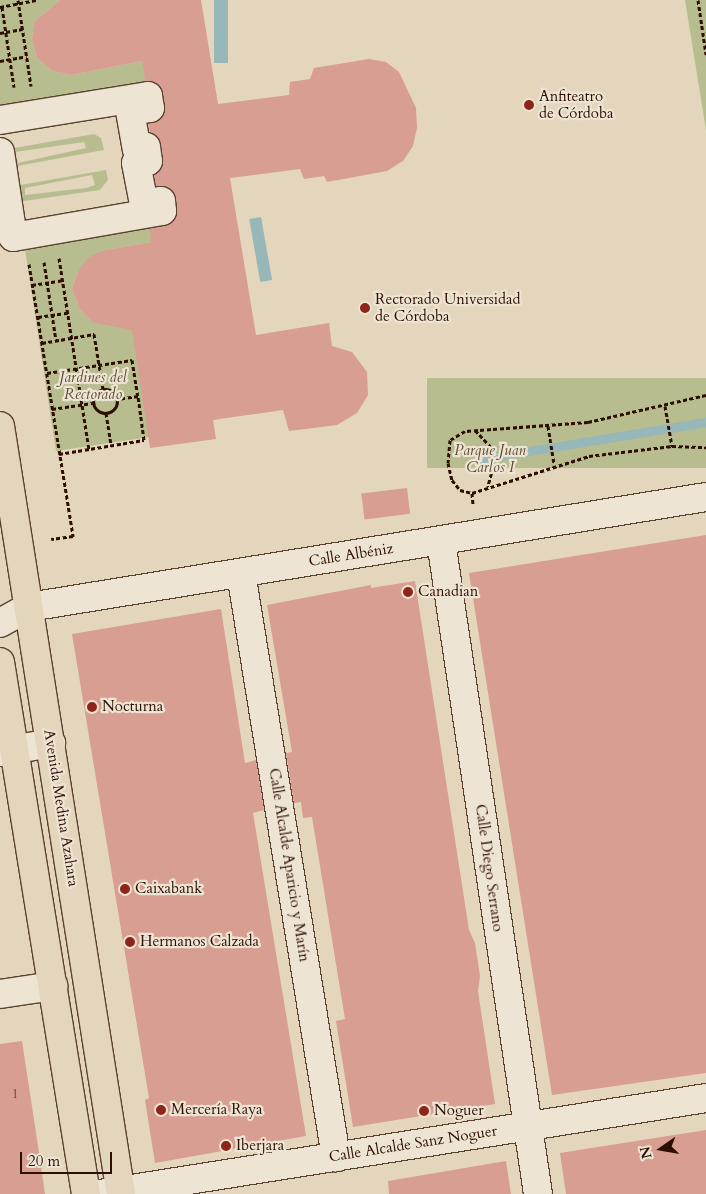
<!DOCTYPE html>
<html>
<head>
<meta charset="utf-8">
<style>
  body { margin:0 }
  #map { position:relative; width:706px; height:1194px; overflow:hidden; background:#e3d6bc; font-family:Cardo,serif }
  div>[style] { position:absolute }
  .green>* { inset:0; background:#b7bd8e; transform-origin:0 0 }
  .water>* { inset:0; background:#97b7b9; transform-origin:0 0 }
  .stream>* { height:9px; margin:-4.5px; padding:0 4.5px; transform-origin:4.5px; border-radius:4.5px; background:#97b7b9 }
  .building>* { inset:0; background:#d79e91; transform-origin:0 0 }
  .path>* { height:3px; margin-top:-1.5px; transform-origin:0; background:repeating-linear-gradient(90deg,#2e0e00 0 4px,transparent 0 6.5px) }
  .path>.ring { margin:-1.5px; padding:0; box-sizing:content-box; background:none; border:3px solid #2e0e00; border-radius:50% }
  .roads { filter:drop-shadow(1px 0 #5b402f) drop-shadow(-1px 0 #5b402f) drop-shadow(0 1px #5b402f) drop-shadow(0 -1px #5b402f) }
  .minor>* { height:28px; margin:-14px; padding:0 14px; transform-origin:14px; border-radius:14px; background:#ede4d3 }
  .major>* { height:28px; margin:-14px; padding:0 14px; transform-origin:14px; border-radius:14px; background:#e3d6bc }
  .dots>* { width:14px; height:14px; translate:-50% -50%; box-sizing:border-box; border:2px solid #ede4d3; border-radius:50% }
  span { translate:-50% -50%; white-space:nowrap; text-align:center; line-height:1.15; -webkit-text-stroke:4.5px #ede4d3; paint-order:stroke }
  .number-label { font-size:12px; color:#583224 }
  .number-label span { -webkit-text-stroke-width:0 }
  .poi-label { font-size:15px; color:#2e0e00 }
  .left { translate:0 -50%; text-align:left }
  .park-label { font-size:15px; color:#5e4b32; font-style:italic }
  .street-label { font-size:15px; color:#2e0e00 }
  .north { position:absolute; left:636px; top:1124px; width:50px; height:50px; -webkit-text-stroke:4px #ede4d3; paint-order:stroke; rotate:257deg; font-size:14px; font-weight:700; line-height:20px; text-align:center; color:#2e0e00 }
  .north::after { content:''; display:block; margin:auto; width:18px; height:22px; background:#2e0e00; clip-path:polygon(50% 0,100% 100%,50% 72%,0 100%) }
  .scale { position:absolute; left:20px; top:1152px; width:92px; height:22px; box-sizing:border-box; border:2px solid #2e0e00; border-top:0; padding-left:6px; font-size:15px; line-height:18px; white-space:nowrap; color:#2e0e00; -webkit-text-stroke:4px #ede4d3; paint-order:stroke }
</style>
</head>
<body>
<div id="map">
  <div class="green">
    <div style="clip-path:polygon(0 0,60px 0,34px 22px,32px 39px,37px 58px,53px 71px,71px 75px,142px 61px,148px 96px,0 120px)"></div>
    <div style="clip-path:polygon(685px 0,706px 0,706px 130px)"></div>
    <div style="clip-path:polygon(evenodd,94px 134px,101px 138px,104px 150px,12px 167px,9px 149px,94px 134px,84px 142px,86px 148px,18px 163px,15px 152px,84px 142px)"></div>
    <div style="clip-path:polygon(evenodd,106px 170px,108px 180px,100px 190px,17px 202px,15px 186px,106px 170px,92px 175px,95px 185px,86px 188px,25px 195px,25px 188px,92px 175px)"></div>
    <div style="clip-path:polygon(162px 211px,168px 239px,101px 251px,78px 271px,72px 289px,80px 309px,92px 322px,145px 321px,149px 437px,56px 451px,23px 236px)"></div>
    <div style="left:706px;top:378px;width:90px;height:279px;rotate:90deg"></div>
  </div>
  <div class="water">
    <div style="left:214px;top:0;width:14px;height:63px"></div>
    <div style="left:261px;top:217px;width:64px;height:12px;rotate:80deg"></div>
  </div>
  <div class="stream">
    <div style="left:480px;top:459px;width:229px;rotate:-9.3deg"></div>
  </div>
  <div class="building">
    <div style="clip-path:polygon(60px 0,201px 0,218px 104px,289px 95px,290px 82px,310px 79px,314px 68px,369px 59px,386px 62px,399px 72px,416px 108px,417px 128px,413px 146px,403px 161px,387px 171px,327px 182px,324px 176px,304px 179px,300px 169px,230px 178px,256px 335px,329px 323px,332px 346px,352px 352px,367px 372px,368px 395px,357px 413px,337px 425px,289px 431px,283px 410px,213px 420px,216px 439px,150px 448px,132px 330px,92px 322px,80px 309px,72px 289px,78px 271px,88px 258px,101px 251px,151px 242px,149px 229px,165px 226px,176px 217px,174px 192px,156px 186px,154px 175px,162px 167px,163px 159px,161px 144px,150px 132px,148px 124px,164px 114px,163px 93px,154px 82px,145px 81px,142px 61px,71px 75px,53px 71px,37px 58px,32px 39px,34px 22px)"></div>
    <div style="left:407px;top:488px;width:26px;height:46px;rotate:83deg"></div>
    <div style="clip-path:polygon(706px 535px,706px 1073px,552px 1095px,469px 573px)"></div>
    <div style="clip-path:polygon(415px 581px,469px 930px,475px 943px,480px 976px,478px 991px,495px 1104px,353px 1127px,336px 1021px,345px 1019px,312px 817px,303px 818px,301px 802px,294px 803px,286px 753px,292px 752px,267px 605px,371px 585px,371px 588px)"></div>
    <div style="clip-path:polygon(221px 609px,245px 763px,256px 760px,264px 810px,253px 813px,306px 1136px,155px 1163px,145px 1100px,149px 1098px,72px 634px)"></div>
    <div style="clip-path:polygon(22px 1041px,38px 1146px,45px 1194px,0 1194px,0 1044px)"></div>
    <div style="clip-path:polygon(706px 1130px,706px 1194px,566px 1194px,560px 1153px)"></div>
    <div style="clip-path:polygon(506px 1161px,511px 1194px,389px 1194px,388px 1181px)"></div>
  </div>
  <div class="path">
    <div style="left:18px;top:0;width:87px;rotate:81.4deg"></div>
    <div style="left:698px;top:0;width:55px;rotate:81.6deg"></div>
    <div style="left:0;top:7px;width:38px;rotate:-11deg"></div>
    <div style="left:2px;top:7px;width:81px;rotate:81.5deg"></div>
    <div style="left:0;top:33px;width:23px;rotate:-10deg"></div>
    <div style="left:0;top:61px;width:27px;rotate:-10deg"></div>
    <div style="left:59px;top:258px;width:193px;rotate:81.1deg"></div>
    <div style="left:44px;top:262px;width:79px;rotate:81.3deg"></div>
    <div style="left:29px;top:264px;width:276px;rotate:80.8deg"></div>
    <div style="left:73px;top:536px;width:22px;rotate:172deg"></div>
    <div style="left:32px;top:285px;width:31px;rotate:-9deg"></div>
    <div style="left:38px;top:317px;width:30px;rotate:-8deg"></div>
    <div style="left:42px;top:343px;width:53px;rotate:-9.8deg"></div>
    <div style="left:94px;top:334px;width:56px;rotate:80.7deg"></div>
    <div style="left:47px;top:373px;width:86px;rotate:-8.7deg"></div>
    <div style="left:132px;top:360px;width:36px;rotate:81deg"></div>
    <div style="left:138px;top:396px;width:21px;rotate:172deg"></div>
    <div class="ring" style="left:93px;top:389px;width:21px;height:21px"></div>
    <div style="left:706px;top:395px;width:121px;rotate:167.1deg"></div>
    <div style="left:588px;top:422px;width:123px;rotate:175.8deg"></div>
    <div style="left:465px;top:431px;width:17px;rotate:149deg"></div>
    <div style="left:450px;top:440px;width:23px;rotate:95deg"></div>
    <div style="left:448px;top:463px;width:17px;rotate:77deg"></div>
    <div style="left:452px;top:480px;width:13px;rotate:51deg"></div>
    <div style="left:460px;top:490px;width:12px;rotate:14deg"></div>
    <div style="left:472px;top:493px;width:123px;rotate:-17.5deg"></div>
    <div style="left:589px;top:456px;width:84px;rotate:-6.9deg"></div>
    <div style="left:672px;top:446px;width:34px;rotate:2deg"></div>
    <div style="left:665px;top:406px;width:41px;rotate:80.1deg"></div>
    <div style="left:52px;top:409px;width:41px;rotate:-8.3deg"></div>
    <div style="left:106px;top:413px;width:32px;rotate:81deg"></div>
    <div style="left:548px;top:426px;width:39px;rotate:81deg"></div>
    <div style="left:475px;top:430px;width:22px;rotate:47deg"></div>
    <div style="left:490px;top:446px;width:21px;rotate:82deg"></div>
    <div style="left:493px;top:467px;width:20px;rotate:105deg"></div>
    <div style="left:59px;top:454px;width:86px;rotate:-9.4deg"></div>
    <div style="left:144px;top:440px;width:44px;rotate:-97.8deg"></div>
    <div style="left:472px;top:493px;width:12px;rotate:85deg"></div>
  </div>
  <div class="roads">
    <div class="minor">
      <div style="left:0;top:120px;width:150px;rotate:-9.2deg"></div>
      <div style="left:148px;top:96px;width:12px;rotate:81deg"></div>
      <div style="left:150px;top:108px;width:20px;rotate:171deg"></div>
      <div style="left:130px;top:111px;width:39px;rotate:80deg"></div>
      <div style="left:137px;top:149px;width:9px;rotate:-13deg"></div>
      <div style="left:146px;top:147px;width:14px;rotate:82deg"></div>
      <div style="left:148px;top:161px;width:12px;rotate:171deg"></div>
      <div style="left:136px;top:163px;width:42px;rotate:79deg"></div>
      <div style="left:144px;top:204px;width:17px;rotate:-10deg"></div>
      <div style="left:161px;top:201px;width:10px;rotate:84deg"></div>
      <div style="left:162px;top:211px;width:151px;rotate:170.1deg"></div>
      <div style="left:13px;top:237px;width:86px;rotate:-98.7deg"></div>
      <div style="left:441px;top:541px;width:660px;rotate:81.55deg"></div>
      <div style="left:241px;top:573px;width:592px;rotate:80.76deg"></div>
      <div style="left:0;top:623px;width:33px;rotate:-29deg"></div>
      <div style="left:29px;top:607px;width:686px;rotate:-9.23deg"></div>
      <div style="left:0;top:752px;width:52px;rotate:-10deg"></div>
      <div style="left:0;top:994px;width:54px;rotate:-8.6deg"></div>
      <div style="left:100px;top:1194px;width:614px;rotate:-9deg"></div>
    </div>
    <div class="major">
      <div style="left:0;top:426px;width:777px;rotate:81.05deg"></div>
      <div style="left:0;top:662px;width:539px;rotate:80.82deg"></div>
    </div>
  </div>
  <div class="dots">
    <div style="left:529px;top:105px;background:#8f2418"></div>
    <div style="left:365px;top:308px;background:#8f2418"></div>
    <div style="left:408px;top:592px;background:#8f2418"></div>
    <div style="left:92px;top:707px;background:#8f2418"></div>
    <div style="left:125px;top:889px;background:#8f2418"></div>
    <div style="left:130px;top:942px;background:#8f2418"></div>
    <div style="left:161px;top:1110px;background:#8f2418"></div>
    <div style="left:424px;top:1111px;background:#8f2418"></div>
    <div style="left:226px;top:1146px;background:#8f2418"></div>
  </div>
  <div class="number-label">
    <span style="left:15px;top:1095px">1</span>
  </div>
  <div class="poi-label">
    <span class="left" style="left:539px;top:105px">Anfiteatro<br>de Córdoba</span>
    <span class="left" style="left:375px;top:308px">Rectorado Universidad<br>de Córdoba</span>
    <span class="left" style="left:418px;top:592px">Canadian</span>
    <span class="left" style="left:102px;top:707px">Nocturna</span>
    <span class="left" style="left:135px;top:889px">Caixabank</span>
    <span class="left" style="left:140px;top:942px">Hermanos Calzada</span>
    <span class="left" style="left:171px;top:1110px">Mercería Raya</span>
    <span class="left" style="left:434px;top:1111px">Noguer</span>
    <span class="left" style="left:236px;top:1146px">Iberjara</span>
  </div>
  <div class="park-label">
    <span style="left:93px;top:386px">Jardines del<br>Rectorado</span>
    <span style="left:490px;top:459px">Parque Juan<br>Carlos I</span>
  </div>
  <div class="street-label">
    <span style="left:351px;top:555px;rotate:-9deg">Calle Albéniz</span>
    <span style="left:61px;top:808px;rotate:81deg">Avenida Medina Azahara</span>
    <span style="left:289px;top:865px;rotate:81deg">Calle Alcalde Aparicio y Marín</span>
    <span style="left:489px;top:868px;rotate:82deg">Calle Diego Serrano</span>
    <span style="left:413px;top:1144px;rotate:-9deg">Calle Alcalde Sanz Noguer</span>
  </div>
  <div class="north">N</div>
  <div class="scale">20 m</div>
</div>
</body>
</html>
